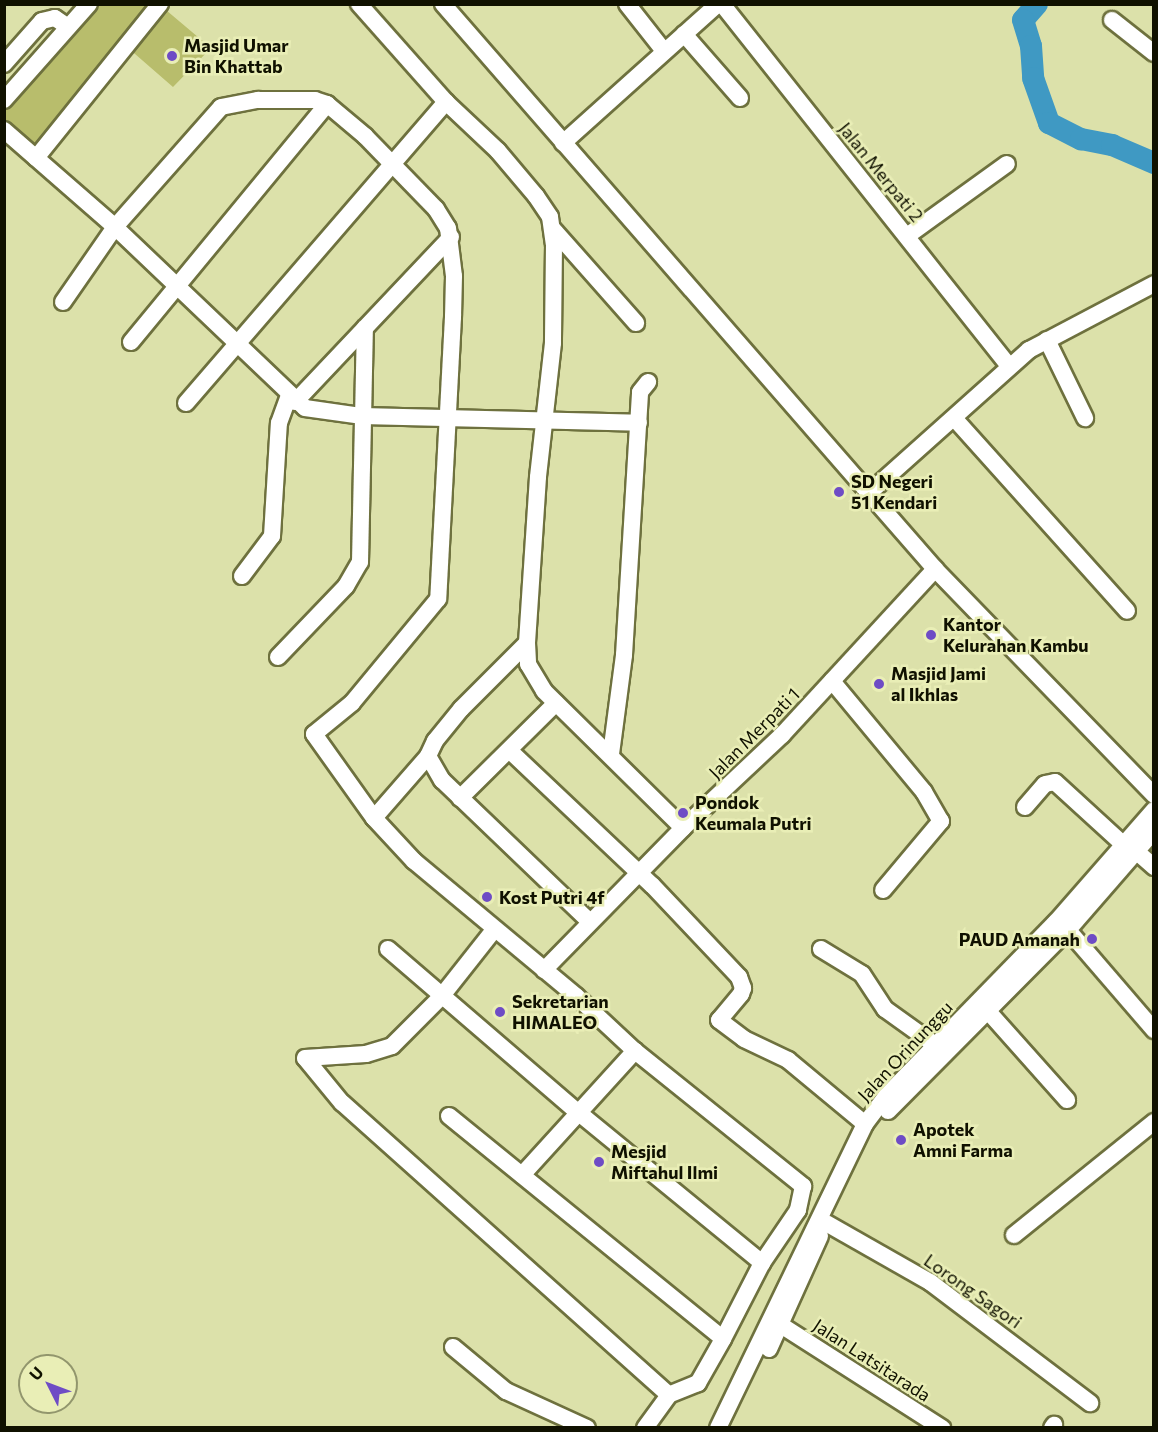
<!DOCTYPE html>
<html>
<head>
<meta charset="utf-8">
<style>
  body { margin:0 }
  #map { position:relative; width:1158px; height:1432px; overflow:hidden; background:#dce1aa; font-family:Commissioner,sans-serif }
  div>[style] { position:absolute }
  .green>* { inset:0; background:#b8bd6c }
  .river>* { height:22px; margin:-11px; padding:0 11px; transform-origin:11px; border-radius:11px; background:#3f99c3 }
  .roads { filter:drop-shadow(2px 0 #6e713e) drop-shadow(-2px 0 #6e713e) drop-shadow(0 2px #6e713e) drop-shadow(0 -2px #6e713e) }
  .minor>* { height:16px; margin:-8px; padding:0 8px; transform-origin:8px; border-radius:8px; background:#fff }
  .dots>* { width:16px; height:16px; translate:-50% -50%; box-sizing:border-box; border:3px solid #e9eeb6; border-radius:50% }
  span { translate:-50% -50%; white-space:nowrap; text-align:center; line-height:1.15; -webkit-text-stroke:5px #e9eeb6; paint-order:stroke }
  .poi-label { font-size:18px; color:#101100; font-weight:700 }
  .left { translate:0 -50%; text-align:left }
  .right { translate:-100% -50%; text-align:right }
  .street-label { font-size:18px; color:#101100 }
  .frame { position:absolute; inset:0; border:6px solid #101100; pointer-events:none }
  .north { position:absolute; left:18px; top:1354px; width:60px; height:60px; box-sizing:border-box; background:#e9eeb6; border:2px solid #92966d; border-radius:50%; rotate:312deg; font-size:16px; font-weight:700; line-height:24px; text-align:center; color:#101100 }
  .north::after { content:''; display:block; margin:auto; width:21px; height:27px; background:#6e4cc5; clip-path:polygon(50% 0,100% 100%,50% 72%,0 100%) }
</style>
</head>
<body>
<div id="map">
  <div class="green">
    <div style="clip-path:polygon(89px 5px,160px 5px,211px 48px,173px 87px,127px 47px,36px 158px,5px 128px,4px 102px)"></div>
  </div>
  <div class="river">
    <div style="left:1037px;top:4px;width:21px;rotate:131deg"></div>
    <div style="left:1023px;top:20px;width:27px;rotate:73deg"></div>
    <div style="left:1031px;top:46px;width:32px;rotate:86deg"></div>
    <div style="left:1033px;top:78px;width:48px;rotate:70.4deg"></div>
    <div style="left:1049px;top:123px;width:36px;rotate:27deg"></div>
    <div style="left:1081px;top:139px;width:32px;rotate:11deg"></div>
    <div style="left:1112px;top:145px;width:46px;rotate:23.2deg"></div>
  </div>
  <div class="roads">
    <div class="minor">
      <div style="left:359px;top:4px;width:131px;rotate:48.4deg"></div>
      <div style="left:443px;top:4px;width:749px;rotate:48.95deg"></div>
      <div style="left:935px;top:569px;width:315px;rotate:45.9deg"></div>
      <div style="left:627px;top:4px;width:60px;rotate:51.8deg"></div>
      <div style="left:722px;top:4px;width:462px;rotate:51.6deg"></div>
      <div style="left:1112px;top:20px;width:53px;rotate:38.2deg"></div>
      <div style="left:684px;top:34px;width:85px;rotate:48.8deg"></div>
      <div style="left:4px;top:64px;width:57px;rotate:-48.5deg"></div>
      <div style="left:42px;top:21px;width:13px;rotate:-13deg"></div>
      <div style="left:55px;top:18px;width:16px;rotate:35deg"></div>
      <div style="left:4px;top:100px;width:128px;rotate:-48.5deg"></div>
      <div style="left:4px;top:130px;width:147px;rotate:41.1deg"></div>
      <div style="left:115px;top:227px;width:160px;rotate:-48.5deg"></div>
      <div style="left:221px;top:107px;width:38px;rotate:-11deg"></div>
      <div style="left:258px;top:100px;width:57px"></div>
      <div style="left:315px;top:100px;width:13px;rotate:18deg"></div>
      <div style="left:327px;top:104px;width:50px;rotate:40.1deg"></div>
      <div style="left:365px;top:136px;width:102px;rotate:45.8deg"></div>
      <div style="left:436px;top:209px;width:22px;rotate:58deg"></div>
      <div style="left:448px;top:228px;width:48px;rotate:82.9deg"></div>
      <div style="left:454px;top:276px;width:41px;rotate:91.4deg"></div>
      <div style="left:453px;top:317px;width:282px;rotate:93deg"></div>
      <div style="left:438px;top:599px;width:135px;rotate:129.6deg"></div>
      <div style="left:352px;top:703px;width:49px;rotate:140.8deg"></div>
      <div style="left:314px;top:734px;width:103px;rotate:54.5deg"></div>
      <div style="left:374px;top:818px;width:59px;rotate:47.1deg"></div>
      <div style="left:414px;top:861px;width:211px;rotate:39.8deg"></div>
      <div style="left:576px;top:996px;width:81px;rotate:43deg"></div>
      <div style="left:635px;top:1051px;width:216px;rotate:38.8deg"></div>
      <div style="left:803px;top:1186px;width:25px;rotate:102deg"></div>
      <div style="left:798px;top:1210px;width:64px;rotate:124.2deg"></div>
      <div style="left:762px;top:1263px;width:85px;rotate:117.2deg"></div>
      <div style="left:563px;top:143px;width:208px;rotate:-41.9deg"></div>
      <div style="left:36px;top:158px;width:198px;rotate:-51.2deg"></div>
      <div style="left:552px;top:228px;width:127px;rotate:48.5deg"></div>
      <div style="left:907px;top:236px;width:123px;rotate:-35.8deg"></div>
      <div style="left:63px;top:302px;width:91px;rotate:-55.3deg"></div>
      <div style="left:115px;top:227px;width:262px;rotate:43.6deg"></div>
      <div style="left:305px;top:408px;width:58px;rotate:8deg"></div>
      <div style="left:362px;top:416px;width:277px;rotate:1.4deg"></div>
      <div style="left:1047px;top:340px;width:87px;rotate:64deg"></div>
      <div style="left:131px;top:342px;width:308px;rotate:-50.5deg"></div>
      <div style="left:295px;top:402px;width:227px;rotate:-46.6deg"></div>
      <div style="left:186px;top:403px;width:398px;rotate:-49.2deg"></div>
      <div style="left:446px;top:102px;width:71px;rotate:43.3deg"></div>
      <div style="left:498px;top:151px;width:59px;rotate:49.8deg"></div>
      <div style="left:536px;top:196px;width:25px;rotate:56deg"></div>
      <div style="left:550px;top:217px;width:27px;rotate:82deg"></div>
      <div style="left:554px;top:244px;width:99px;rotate:90.6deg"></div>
      <div style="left:553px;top:343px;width:135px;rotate:96.4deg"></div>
      <div style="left:538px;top:477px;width:166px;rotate:93.8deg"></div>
      <div style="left:527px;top:643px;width:93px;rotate:135deg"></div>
      <div style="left:461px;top:709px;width:41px;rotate:129.1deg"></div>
      <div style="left:435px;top:741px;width:17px;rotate:115deg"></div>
      <div style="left:428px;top:756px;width:28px;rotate:60deg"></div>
      <div style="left:442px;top:780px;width:204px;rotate:43.8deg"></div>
      <div style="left:954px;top:418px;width:259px;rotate:48.1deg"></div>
      <div style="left:869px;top:493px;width:215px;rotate:-41.8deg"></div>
      <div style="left:1029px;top:350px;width:141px;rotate:-27.8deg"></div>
      <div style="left:242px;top:576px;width:50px;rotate:-53.1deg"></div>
      <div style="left:272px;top:536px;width:113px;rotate:-86.5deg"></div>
      <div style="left:279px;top:423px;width:29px;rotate:-70deg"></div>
      <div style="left:527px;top:643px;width:21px;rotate:87deg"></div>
      <div style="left:528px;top:664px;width:31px;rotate:59deg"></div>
      <div style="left:544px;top:691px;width:195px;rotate:44.6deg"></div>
      <div style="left:278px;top:657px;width:98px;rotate:-46.2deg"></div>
      <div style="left:346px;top:586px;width:28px;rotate:-60deg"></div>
      <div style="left:360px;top:562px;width:234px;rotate:-88.8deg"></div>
      <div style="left:832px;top:681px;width:144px;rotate:50.3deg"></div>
      <div style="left:924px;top:792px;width:34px;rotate:60deg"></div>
      <div style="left:941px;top:821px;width:90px;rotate:130deg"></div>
      <div style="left:509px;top:750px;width:197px;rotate:43.4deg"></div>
      <div style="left:652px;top:885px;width:127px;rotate:46.6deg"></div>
      <div style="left:739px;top:977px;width:12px;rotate:70deg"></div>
      <div style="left:743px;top:988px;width:6px;rotate:108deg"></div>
      <div style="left:741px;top:994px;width:34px;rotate:130deg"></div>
      <div style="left:719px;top:1020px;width:31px;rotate:37deg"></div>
      <div style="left:744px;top:1039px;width:49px;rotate:25.5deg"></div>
      <div style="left:788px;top:1060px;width:100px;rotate:39.7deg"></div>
      <div style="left:611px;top:754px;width:100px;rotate:-82.5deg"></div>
      <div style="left:624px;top:655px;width:263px;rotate:-86.5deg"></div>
      <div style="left:640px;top:392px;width:13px;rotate:-51deg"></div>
      <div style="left:460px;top:798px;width:135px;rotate:-44.7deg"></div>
      <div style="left:1025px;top:807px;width:30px;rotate:-49deg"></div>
      <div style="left:1045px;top:784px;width:10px;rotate:-11deg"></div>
      <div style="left:1055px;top:782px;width:92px;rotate:42.4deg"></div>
      <div style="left:374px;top:818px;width:82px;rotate:-48.9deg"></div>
      <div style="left:1137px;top:852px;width:23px;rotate:41deg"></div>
      <div style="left:1068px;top:930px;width:132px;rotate:49.3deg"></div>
      <div style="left:388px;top:949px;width:252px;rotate:40.7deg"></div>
      <div style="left:579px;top:1113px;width:237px;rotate:39.3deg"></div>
      <div style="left:821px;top:949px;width:48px;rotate:31.4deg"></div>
      <div style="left:862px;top:974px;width:42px;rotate:56.7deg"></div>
      <div style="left:885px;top:1009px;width:70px;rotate:35.7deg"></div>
      <div style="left:544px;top:970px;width:199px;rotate:-45.6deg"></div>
      <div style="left:683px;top:828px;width:136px;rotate:-43.2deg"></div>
      <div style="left:782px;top:735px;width:226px;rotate:-47.3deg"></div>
      <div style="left:986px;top:1009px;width:122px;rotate:48.3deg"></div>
      <div style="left:888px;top:1111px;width:255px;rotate:-45.2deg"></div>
      <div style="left:1068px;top:930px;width:131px;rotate:-49deg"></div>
      <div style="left:449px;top:1116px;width:353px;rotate:39.1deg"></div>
      <div style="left:723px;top:1339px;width:51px;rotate:119.6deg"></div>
      <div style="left:698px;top:1383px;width:31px;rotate:158deg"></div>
      <div style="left:669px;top:1395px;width:438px;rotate:-138.2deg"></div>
      <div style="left:342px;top:1103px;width:58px;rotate:-129.4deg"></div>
      <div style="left:305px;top:1058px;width:61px;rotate:-3.8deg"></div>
      <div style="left:366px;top:1054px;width:27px;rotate:-17deg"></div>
      <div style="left:392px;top:1046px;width:69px;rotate:-45deg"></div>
      <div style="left:441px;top:997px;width:85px;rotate:-51.7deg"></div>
      <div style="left:522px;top:1175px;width:168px;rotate:-47.7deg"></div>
      <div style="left:826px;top:1223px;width:120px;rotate:29.6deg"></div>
      <div style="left:930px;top:1282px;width:201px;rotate:37.1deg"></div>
      <div style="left:1014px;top:1235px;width:180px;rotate:-38.9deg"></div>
      <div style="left:773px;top:1320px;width:201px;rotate:32.6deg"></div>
      <div style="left:453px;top:1347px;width:69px;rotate:39.7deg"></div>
      <div style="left:506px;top:1391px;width:89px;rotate:24.6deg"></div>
      <div style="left:769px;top:1349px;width:124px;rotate:-65.7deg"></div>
      <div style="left:645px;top:1428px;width:41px;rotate:-54deg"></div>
      <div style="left:718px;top:1428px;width:338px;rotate:-64.2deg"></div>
      <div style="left:865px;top:1124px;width:35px;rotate:-53deg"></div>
      <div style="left:886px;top:1096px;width:243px;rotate:-45.7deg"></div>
      <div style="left:1056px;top:922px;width:149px;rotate:-48.8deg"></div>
      <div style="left:1052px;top:1428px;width:4px;rotate:-56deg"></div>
    </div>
  </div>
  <div class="dots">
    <div style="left:172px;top:56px;background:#6e4cc5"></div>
    <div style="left:839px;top:492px;background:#6e4cc5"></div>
    <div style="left:931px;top:635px;background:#6e4cc5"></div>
    <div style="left:879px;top:684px;background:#6e4cc5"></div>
    <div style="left:683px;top:813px;background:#6e4cc5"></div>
    <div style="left:487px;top:897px;background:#6e4cc5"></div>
    <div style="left:1092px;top:939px;background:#6e4cc5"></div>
    <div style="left:500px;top:1012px;background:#6e4cc5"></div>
    <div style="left:901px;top:1140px;background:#6e4cc5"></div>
    <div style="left:599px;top:1162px;background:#6e4cc5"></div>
  </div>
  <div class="poi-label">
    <span class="left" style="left:184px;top:56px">Masjid Umar<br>Bin Khattab</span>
    <span class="left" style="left:851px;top:492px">SD Negeri<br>51 Kendari</span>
    <span class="left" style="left:943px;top:635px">Kantor<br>Kelurahan Kambu</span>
    <span class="left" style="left:891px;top:684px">Masjid Jami<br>al Ikhlas</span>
    <span class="left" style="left:695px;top:813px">Pondok<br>Keumala Putri</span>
    <span class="left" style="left:499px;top:897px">Kost Putri 4f</span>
    <span class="right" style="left:1080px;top:939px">PAUD Amanah</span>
    <span class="left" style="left:512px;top:1012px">Sekretarian<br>HIMALEO</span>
    <span class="left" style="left:913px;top:1140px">Apotek<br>Amni Farma</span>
    <span class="left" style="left:611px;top:1162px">Mesjid<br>Miftahul Ilmi</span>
  </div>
  <div class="street-label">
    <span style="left:881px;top:172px;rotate:51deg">Jalan Merpati 2</span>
    <span style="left:754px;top:733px;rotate:-45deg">Jalan Merpati 1</span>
    <span style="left:905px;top:1051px;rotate:-47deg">Jalan Orinunggu</span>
    <span style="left:973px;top:1291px;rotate:35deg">Lorong Sagori</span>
    <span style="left:872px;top:1360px;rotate:33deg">Jalan Latsitarada</span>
  </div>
  <div class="frame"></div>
  <div class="north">U</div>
</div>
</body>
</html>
